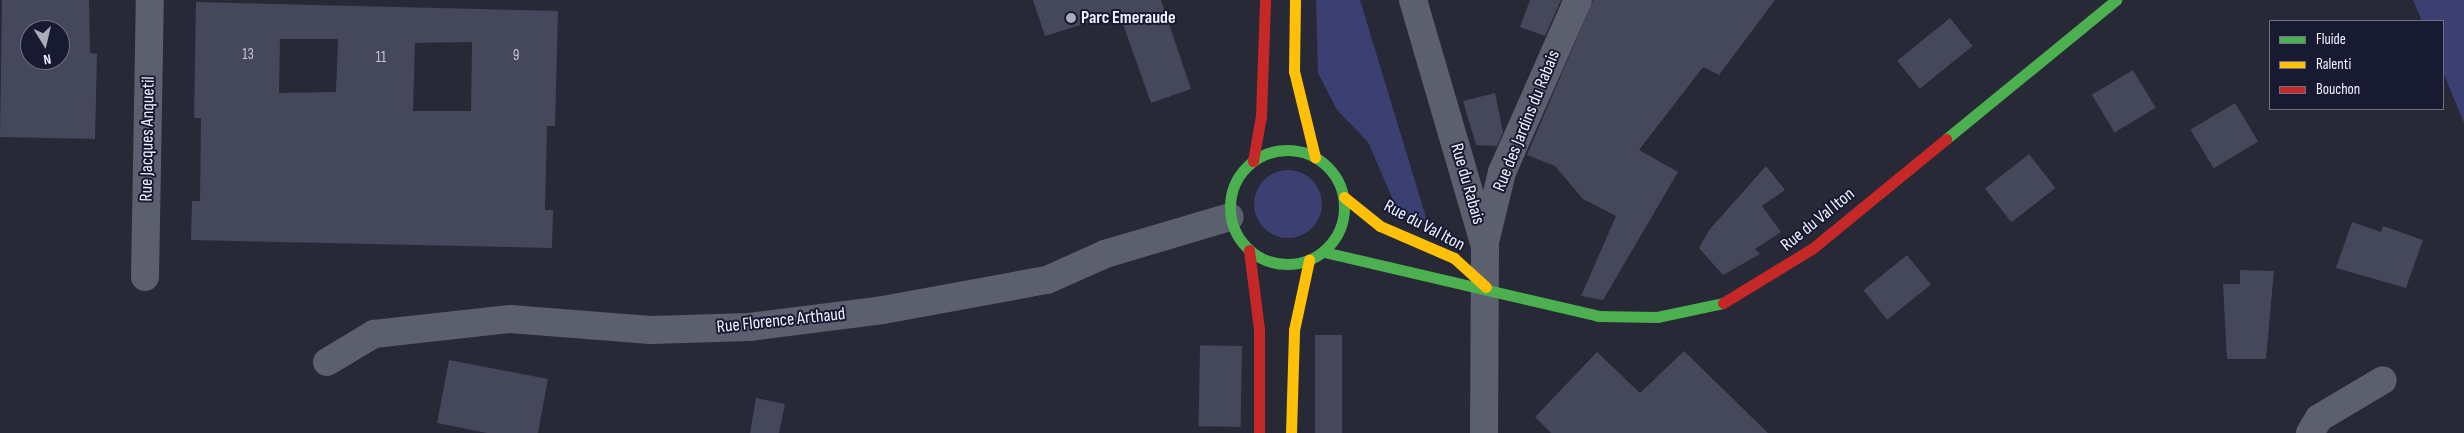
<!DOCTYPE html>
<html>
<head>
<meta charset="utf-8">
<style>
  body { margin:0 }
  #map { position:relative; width:2464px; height:433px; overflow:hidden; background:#272936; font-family:"Sofia Sans Condensed",sans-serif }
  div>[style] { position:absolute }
  .green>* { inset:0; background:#3b3f71 }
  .round { border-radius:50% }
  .building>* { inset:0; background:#45475a; transform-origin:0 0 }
  .street>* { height:28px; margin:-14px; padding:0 14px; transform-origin:14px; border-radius:14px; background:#5c5f6e }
  .fast>* { height:11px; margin:-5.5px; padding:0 5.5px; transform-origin:5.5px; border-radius:5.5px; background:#4caf50 }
  .fast>.ring { margin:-5.5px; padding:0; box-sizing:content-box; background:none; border:11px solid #4caf50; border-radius:50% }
  .slow>* { height:11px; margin:-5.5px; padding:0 5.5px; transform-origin:5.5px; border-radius:5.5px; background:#ffc107 }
  .jam>* { height:11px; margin:-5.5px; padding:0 5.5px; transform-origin:5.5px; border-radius:5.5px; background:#c62828 }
  .dots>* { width:14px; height:14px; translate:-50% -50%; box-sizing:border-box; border:2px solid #181a31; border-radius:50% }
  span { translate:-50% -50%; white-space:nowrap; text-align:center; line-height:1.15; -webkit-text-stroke:4px #181a31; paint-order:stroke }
  .number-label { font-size:15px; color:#c4c7d6 }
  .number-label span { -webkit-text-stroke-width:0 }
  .poi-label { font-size:18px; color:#eff2ff; font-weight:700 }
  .left { translate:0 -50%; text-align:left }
  .street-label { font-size:18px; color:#eff2ff }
  .legend { position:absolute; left:2269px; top:20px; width:175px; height:90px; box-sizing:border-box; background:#181a31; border:1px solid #6e7083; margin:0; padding:6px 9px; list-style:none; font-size:15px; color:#eff2ff }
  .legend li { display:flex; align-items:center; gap:10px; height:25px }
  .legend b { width:25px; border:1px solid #6e7083 }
  .north { position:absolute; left:20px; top:20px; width:50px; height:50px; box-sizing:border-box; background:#181a31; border:1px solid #6e7083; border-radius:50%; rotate:171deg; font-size:14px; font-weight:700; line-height:20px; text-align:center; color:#eff2ff }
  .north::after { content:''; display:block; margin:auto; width:18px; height:22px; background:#a9acb9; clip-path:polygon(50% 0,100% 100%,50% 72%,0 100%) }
</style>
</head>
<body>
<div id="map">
  <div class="green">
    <div style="clip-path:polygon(1316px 0,1360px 0,1428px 224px,1405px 216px,1393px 200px,1368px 142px,1337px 110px,1318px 73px)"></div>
    <div style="clip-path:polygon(2413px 0,2464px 0,2464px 123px,2443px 72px,2443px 21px,2422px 21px)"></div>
    <div class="round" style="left:1254px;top:170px;width:68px;height:68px"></div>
  </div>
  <div class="building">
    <div style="clip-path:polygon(evenodd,2px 0,89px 0,90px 53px,97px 54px,95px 139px,0 137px,2px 0,30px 30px,60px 30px,60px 60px,30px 60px,30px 30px)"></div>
    <div style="clip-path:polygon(1033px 0,1161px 0,1191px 89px,1151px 103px,1119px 13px,1045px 36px)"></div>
    <div style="clip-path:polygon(1530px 0,1561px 0,1545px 36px,1520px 27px)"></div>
    <div style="clip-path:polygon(1593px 0,1775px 0,1719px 75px,1703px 67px,1639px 150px,1678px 172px,1603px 300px,1581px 296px,1616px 216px,1583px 199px,1555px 166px,1527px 155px)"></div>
    <div style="clip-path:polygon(evenodd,196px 2px,558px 11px,555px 126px,547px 126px,545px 210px,553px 210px,552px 248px,191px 240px,192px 201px,200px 201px,201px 118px,194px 118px,196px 2px,280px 39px,338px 39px,336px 92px,279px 93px,280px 39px,196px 2px,472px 42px,471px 111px,413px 111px,415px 43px,472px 42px)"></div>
    <div style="left:1950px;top:18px;width:36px;height:68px;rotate:51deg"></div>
    <div style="left:2133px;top:70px;width:44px;height:48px;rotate:59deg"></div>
    <div style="clip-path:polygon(1495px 93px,1503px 132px,1497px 146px,1476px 145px,1463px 101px)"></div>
    <div style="left:2235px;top:103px;width:45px;height:52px;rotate:59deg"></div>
    <div style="left:2029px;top:154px;width:43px;height:56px;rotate:52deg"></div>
    <div style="clip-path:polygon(1766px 166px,1785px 190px,1762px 206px,1781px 232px,1755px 249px,1760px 254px,1723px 275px,1699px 248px,1710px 229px)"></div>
    <div style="clip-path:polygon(2352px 222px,2381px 232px,2383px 226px,2423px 240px,2406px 288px,2336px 268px)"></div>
    <div style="left:1907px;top:255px;width:38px;height:56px;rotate:51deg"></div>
    <div style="clip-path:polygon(2240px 270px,2274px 271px,2266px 359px,2227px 359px,2223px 284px,2240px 284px)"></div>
    <div style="left:1342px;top:335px;width:98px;height:27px;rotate:90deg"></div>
    <div style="left:1242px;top:346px;width:81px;height:42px;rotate:91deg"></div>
    <div style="clip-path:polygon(1684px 351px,1768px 433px,1551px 433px,1535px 417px,1597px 352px,1640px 393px)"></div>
    <div style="clip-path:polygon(449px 360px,548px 379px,538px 433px,487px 433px,437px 423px)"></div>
    <div style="clip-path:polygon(756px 398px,785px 404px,779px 433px,750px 433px)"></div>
  </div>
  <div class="street">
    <div style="left:1413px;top:0;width:256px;rotate:73.7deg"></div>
    <div style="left:1485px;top:246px;width:187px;rotate:90.3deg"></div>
    <div style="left:1485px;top:242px;width:72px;rotate:-76.3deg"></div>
    <div style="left:1502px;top:172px;width:188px;rotate:-66.2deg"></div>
    <div style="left:145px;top:277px;width:277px;rotate:-89deg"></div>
    <div style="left:327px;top:362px;width:55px;rotate:-30.8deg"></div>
    <div style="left:374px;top:334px;width:137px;rotate:-6.3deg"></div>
    <div style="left:510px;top:319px;width:141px;rotate:4.5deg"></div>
    <div style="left:651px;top:330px;width:98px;rotate:-1.8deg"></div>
    <div style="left:749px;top:327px;width:135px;rotate:-7.2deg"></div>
    <div style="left:883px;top:310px;width:167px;rotate:-10.4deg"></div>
    <div style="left:1047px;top:280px;width:64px;rotate:-24.1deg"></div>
    <div style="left:1105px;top:254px;width:130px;rotate:-16.5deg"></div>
    <div style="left:2310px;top:433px;width:17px;rotate:-59deg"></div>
    <div style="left:2319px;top:418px;width:74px;rotate:-30.7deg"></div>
  </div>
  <div class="fast">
    <div style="left:1946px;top:139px;width:220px;rotate:-39.3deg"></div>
    <div class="ring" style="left:1230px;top:150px;width:103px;height:103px"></div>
    <div style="left:1324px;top:252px;width:281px;rotate:13.1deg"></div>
    <div style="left:1598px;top:316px;width:59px;rotate:1deg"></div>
    <div style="left:1657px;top:317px;width:67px;rotate:-12deg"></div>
  </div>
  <div class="slow">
    <div style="left:1295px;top:0;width:71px;rotate:90.8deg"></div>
    <div style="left:1294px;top:71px;width:89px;rotate:76.3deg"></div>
    <div style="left:1344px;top:197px;width:46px;rotate:38.9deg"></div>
    <div style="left:1380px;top:226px;width:81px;rotate:23.4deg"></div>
    <div style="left:1454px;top:258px;width:43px;rotate:42.2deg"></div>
    <div style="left:1291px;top:433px;width:103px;rotate:-88.3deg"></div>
    <div style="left:1294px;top:330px;width:72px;rotate:-77.9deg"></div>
  </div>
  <div class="jam">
    <div style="left:1253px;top:161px;width:46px;rotate:-79.9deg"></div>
    <div style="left:1261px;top:116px;width:116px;rotate:-88deg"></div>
    <div style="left:1249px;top:250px;width:80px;rotate:82.8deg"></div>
    <div style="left:1259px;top:329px;width:104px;rotate:90deg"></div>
    <div style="left:1723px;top:303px;width:105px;rotate:-31.4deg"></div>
    <div style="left:1813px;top:248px;width:172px;rotate:-39.3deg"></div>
  </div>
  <div class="dots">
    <div style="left:1071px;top:18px;background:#a9acb9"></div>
  </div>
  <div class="number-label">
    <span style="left:248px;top:55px">13</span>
    <span style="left:516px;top:56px">9</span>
    <span style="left:381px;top:58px">11</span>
  </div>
  <div class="poi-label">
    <span class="left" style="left:1081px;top:18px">Parc Emeraude</span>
  </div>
  <div class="street-label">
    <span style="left:1527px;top:121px;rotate:-68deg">Rue des Jardins du Rabais</span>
    <span style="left:148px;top:139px;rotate:-89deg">Rue Jacques Anquetil</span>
    <span style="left:1467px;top:184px;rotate:74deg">Rue du Rabais</span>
    <span style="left:1818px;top:220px;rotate:-39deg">Rue du Val Iton</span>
    <span style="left:1424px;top:226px;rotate:28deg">Rue du Val Iton</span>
    <span style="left:781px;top:321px;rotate:-6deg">Rue Florence Arthaud</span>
  </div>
  <ul class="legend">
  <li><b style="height:6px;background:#4caf50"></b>Fluide</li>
  <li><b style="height:6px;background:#ffc107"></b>Ralenti</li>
  <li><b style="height:6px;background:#c62828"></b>Bouchon</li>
  </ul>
  <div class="north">N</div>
</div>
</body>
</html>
